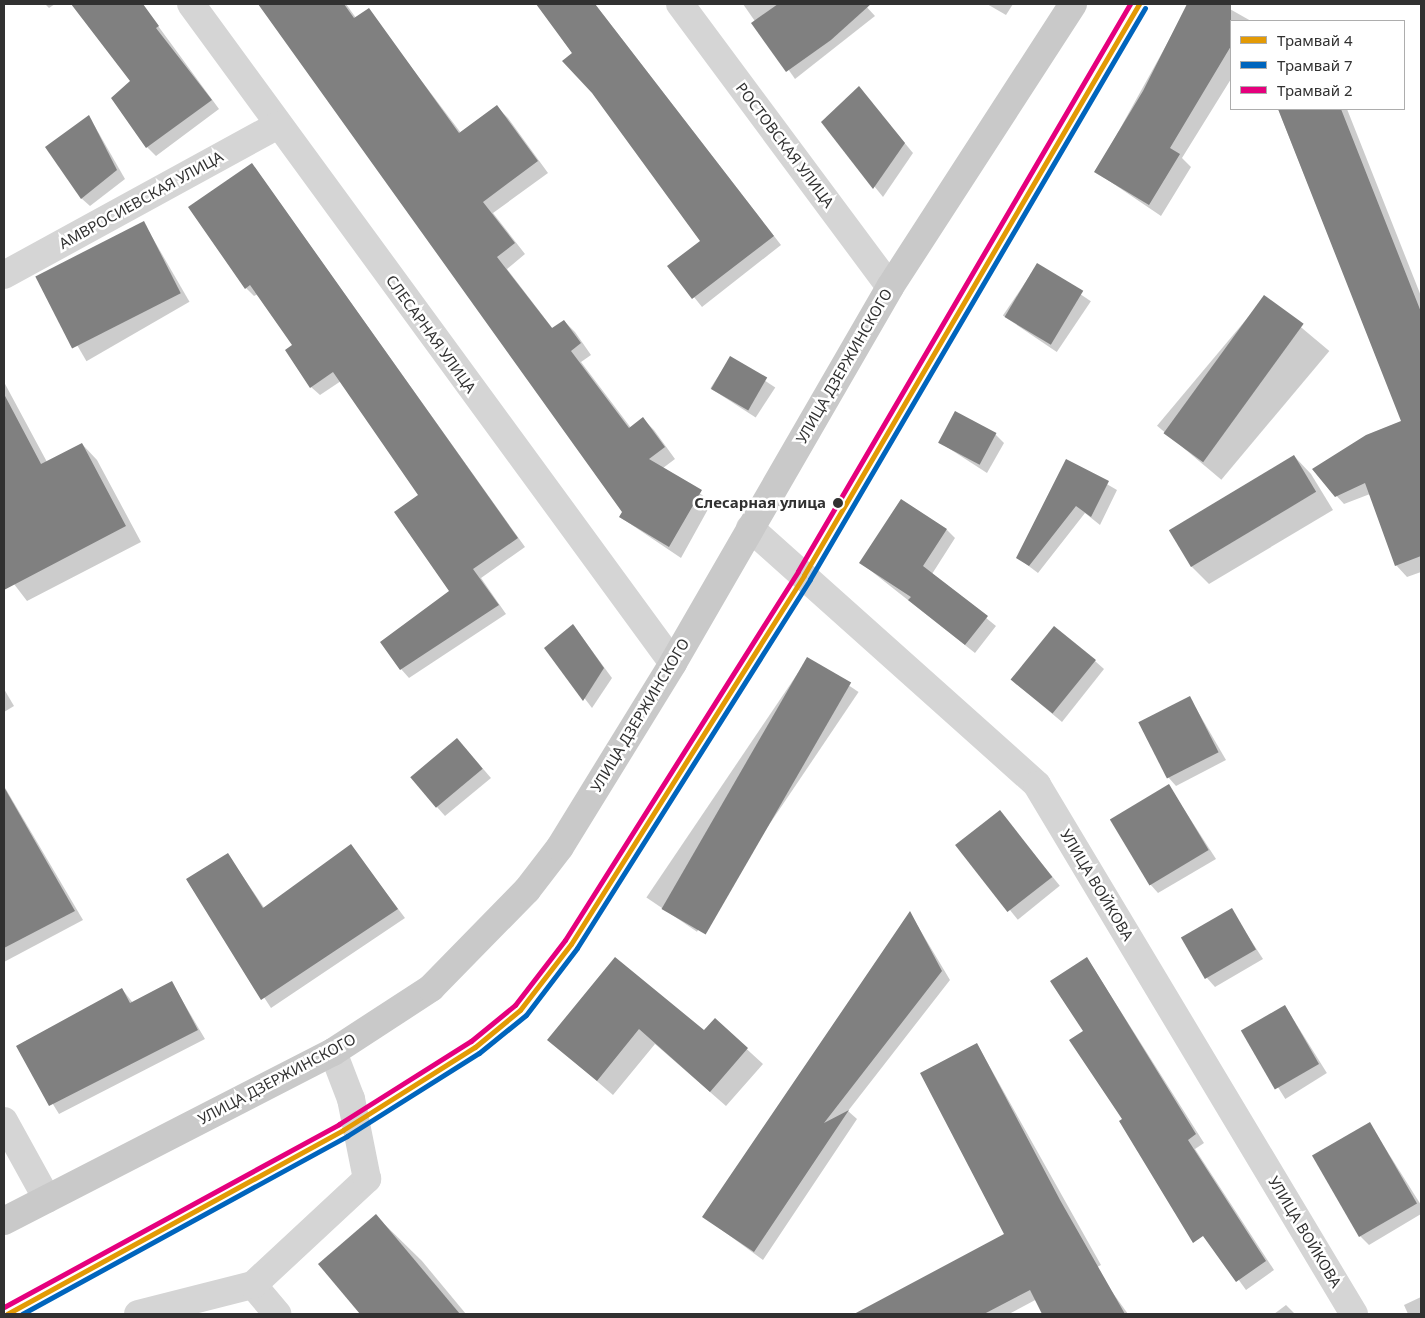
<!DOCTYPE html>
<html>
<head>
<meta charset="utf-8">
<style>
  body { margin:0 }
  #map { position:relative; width:1425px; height:1318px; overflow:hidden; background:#fff; font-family:"Noto Sans",sans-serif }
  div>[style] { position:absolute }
  .shadow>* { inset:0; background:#0003; transform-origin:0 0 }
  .building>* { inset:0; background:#808080; transform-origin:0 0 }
  .minor>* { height:28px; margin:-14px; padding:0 14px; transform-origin:14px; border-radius:14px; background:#d5d5d5 }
  .major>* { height:28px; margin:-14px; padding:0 14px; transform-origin:14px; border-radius:14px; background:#c9c9c9 }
  .tram-1>* { height:5px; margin:-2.5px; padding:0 2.5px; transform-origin:2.5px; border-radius:2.5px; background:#e39a05 }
  .tram-2>* { height:5px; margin:-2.5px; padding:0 2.5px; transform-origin:2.5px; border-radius:2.5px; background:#0065bd }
  .tram-3>* { height:5px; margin:-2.5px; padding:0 2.5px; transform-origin:2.5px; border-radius:2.5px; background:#e5007d }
  .dots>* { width:14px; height:14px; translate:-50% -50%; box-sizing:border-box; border:2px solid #fff; border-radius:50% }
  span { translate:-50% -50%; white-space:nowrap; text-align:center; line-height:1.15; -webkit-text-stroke:5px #fff; paint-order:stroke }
  .street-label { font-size:15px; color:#313131 }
  .stop-label { font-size:15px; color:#313131; font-weight:700 }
  .right { translate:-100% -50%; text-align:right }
  .frame { position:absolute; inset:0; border:5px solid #313131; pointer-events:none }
  .legend { position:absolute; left:1230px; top:20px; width:175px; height:90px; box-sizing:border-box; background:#fff; border:1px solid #adadad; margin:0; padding:6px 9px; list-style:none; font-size:15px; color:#313131 }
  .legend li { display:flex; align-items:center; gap:10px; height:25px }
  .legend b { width:25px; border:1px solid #adadad }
</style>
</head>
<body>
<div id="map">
  <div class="shadow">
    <div style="clip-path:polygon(45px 4px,55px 4px,49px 8px)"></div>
    <div style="clip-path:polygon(73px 4px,142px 4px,219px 109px,156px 156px,147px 147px,132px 81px)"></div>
    <div style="clip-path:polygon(259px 4px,346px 4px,356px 18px,368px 10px,461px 133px,497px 107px,508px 118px,548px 173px,493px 213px,525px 254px,507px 269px,553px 329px,564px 321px,575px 332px,591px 355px,581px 362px,631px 428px,643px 419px,654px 430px,675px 459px,663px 468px,712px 502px,681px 558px,620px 517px,623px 512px)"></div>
    <div style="clip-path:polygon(538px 4px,595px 4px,781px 245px,702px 307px,669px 266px,702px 241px)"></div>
    <div style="clip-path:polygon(743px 4px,864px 4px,875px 16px,795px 79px)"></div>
    <div style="clip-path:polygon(987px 4px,1013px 4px,1006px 15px)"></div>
    <div style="clip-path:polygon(1189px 4px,1221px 4px,1251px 21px,1231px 21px,1231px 79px,1182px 158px,1191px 167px,1161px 216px,1096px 172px)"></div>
    <div style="clip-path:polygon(859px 88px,913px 153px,883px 197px,822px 122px)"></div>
    <div style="clip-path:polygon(1278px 109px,1347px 109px,1421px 296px,1421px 474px,1407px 480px,1421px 480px,1421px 572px,1407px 577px,1396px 565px,1370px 494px,1344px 504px,1333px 492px,1403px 422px)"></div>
    <div style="clip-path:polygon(89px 116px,125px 179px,90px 206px,81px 198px)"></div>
    <div style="clip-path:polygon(252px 164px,525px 547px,481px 578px,506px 614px,409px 678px,401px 669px,451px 591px,420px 496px,341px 381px,320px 395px,311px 387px,294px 345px,258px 294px,254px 296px,246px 288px)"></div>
    <div style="left:144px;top:223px;width:91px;height:119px;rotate:60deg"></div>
    <div style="left:1037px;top:265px;width:65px;height:61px;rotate:34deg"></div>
    <div style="left:1265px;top:297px;width:84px;height:168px;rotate:40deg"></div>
    <div style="left:730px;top:358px;width:54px;height:36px;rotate:33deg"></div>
    <div style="clip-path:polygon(4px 382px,47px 462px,82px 444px,97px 460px,141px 542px,27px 601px,4px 571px)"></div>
    <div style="clip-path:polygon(995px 434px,1004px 443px,987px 473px,939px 442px)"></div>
    <div style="clip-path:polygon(1294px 456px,1311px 474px,1333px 510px,1209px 584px,1191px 566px)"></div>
    <div style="clip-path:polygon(1067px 461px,1117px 490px,1100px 525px,1085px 513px,1038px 573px,1018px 558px)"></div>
    <div style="clip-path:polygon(947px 530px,955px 538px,932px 574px,996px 626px,975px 653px,861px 563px)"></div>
    <div style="clip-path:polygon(573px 625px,612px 678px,592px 708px,546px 648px)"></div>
    <div style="left:808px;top:658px;width:61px;height:289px;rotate:34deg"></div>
    <div style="clip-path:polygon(1095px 661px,1104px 669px,1062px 722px,1013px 681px)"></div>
    <div style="clip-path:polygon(4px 689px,14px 706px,4px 712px)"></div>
    <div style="clip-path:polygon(1190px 698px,1226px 760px,1176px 786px,1168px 777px)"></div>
    <div style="clip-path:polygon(465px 748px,491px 778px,445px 816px,437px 807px)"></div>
    <div style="clip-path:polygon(4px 786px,83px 920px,4px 962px)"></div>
    <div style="clip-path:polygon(1169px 786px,1216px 859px,1158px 893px,1150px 884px)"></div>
    <div style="left:1000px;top:812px;width:95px;height:54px;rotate:51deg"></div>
    <div style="clip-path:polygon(351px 846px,405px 918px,271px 1008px,187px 880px,228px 855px,265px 909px)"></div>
    <div style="clip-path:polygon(1231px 910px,1263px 959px,1215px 987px,1207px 978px)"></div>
    <div style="clip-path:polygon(910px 913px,950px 980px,848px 1111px,857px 1119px,763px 1260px,704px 1217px)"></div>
    <div style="clip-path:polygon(1087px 958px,1204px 1143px,1195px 1149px,1274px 1270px,1246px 1290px,1124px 1120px,1084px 1032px)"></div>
    <div style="clip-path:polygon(615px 959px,704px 1032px,715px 1020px,763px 1064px,726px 1106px,655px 1044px,613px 1095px,549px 1040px)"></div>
    <div style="clip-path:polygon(172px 983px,205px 1039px,59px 1114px,17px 1046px,122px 989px,133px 1003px)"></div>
    <div style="left:1285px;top:1006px;width:79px;height:49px;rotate:58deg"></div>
    <div style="clip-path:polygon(977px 1044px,1101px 1265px,1009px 1314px,860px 1314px,1006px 1234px)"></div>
    <div style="clip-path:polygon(1370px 1124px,1421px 1205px,1421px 1214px,1369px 1245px,1360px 1236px)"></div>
    <div style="clip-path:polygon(376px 1216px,422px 1261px,466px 1314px,362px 1314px,320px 1264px)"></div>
    <div style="clip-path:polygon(1110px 1289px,1128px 1314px,1081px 1314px)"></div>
    <div style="clip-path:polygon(1421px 1297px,1421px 1314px,1408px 1314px,1404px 1305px)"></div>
    <div style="clip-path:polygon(1286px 1305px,1295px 1314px,1274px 1314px)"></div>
  </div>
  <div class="building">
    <div style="clip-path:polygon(71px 4px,143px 4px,159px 26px,156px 28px,212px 100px,146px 148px,111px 98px,130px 81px)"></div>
    <div style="clip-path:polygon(258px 4px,344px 4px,354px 18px,369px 8px,459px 133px,497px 105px,538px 161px,483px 202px,515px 243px,497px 257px,552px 328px,564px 320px,581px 343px,571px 351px,629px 428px,643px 417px,665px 447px,649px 459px,702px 490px,669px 547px,619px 517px,622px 512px)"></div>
    <div style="clip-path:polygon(536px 4px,595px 4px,774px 236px,692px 299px,667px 266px,700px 241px,592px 93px,562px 61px,572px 53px)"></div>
    <div style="clip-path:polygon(778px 4px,871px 4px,831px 40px,786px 72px,751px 23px)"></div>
    <div style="clip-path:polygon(1187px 4px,1231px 4px,1231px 46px,1170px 148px,1180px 154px,1149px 205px,1094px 172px,1143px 91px)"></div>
    <div style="clip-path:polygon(859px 86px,905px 143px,873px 189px,821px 122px)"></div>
    <div style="clip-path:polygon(1278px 109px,1341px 109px,1421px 312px,1421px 556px,1395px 566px,1365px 483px,1335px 497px,1312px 469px,1366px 435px,1401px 421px)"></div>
    <div style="clip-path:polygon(89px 115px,117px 170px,81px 199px,45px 147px)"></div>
    <div style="clip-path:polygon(252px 163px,518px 538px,473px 569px,499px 605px,400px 670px,380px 642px,449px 591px,394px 512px,418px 495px,333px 372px,310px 388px,285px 350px,292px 345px,250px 285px,245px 289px,188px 207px)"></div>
    <div style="left:144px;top:221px;width:81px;height:122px;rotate:63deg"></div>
    <div style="left:1037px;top:263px;width:54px;height:63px;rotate:31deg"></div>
    <div style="left:1264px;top:295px;width:49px;height:171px;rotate:36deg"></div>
    <div style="left:730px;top:356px;width:43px;height:38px;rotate:30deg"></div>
    <div style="clip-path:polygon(4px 394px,41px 464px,82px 443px,126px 526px,4px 590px)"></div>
    <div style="left:955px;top:411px;width:47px;height:36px;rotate:28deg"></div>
    <div style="left:1294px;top:455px;width:43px;height:146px;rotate:59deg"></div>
    <div style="clip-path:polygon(1066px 459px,1109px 481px,1091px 517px,1076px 506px,1029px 566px,1016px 558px)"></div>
    <div style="clip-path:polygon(901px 499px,947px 529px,923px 566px,988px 616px,965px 645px,908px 600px,911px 597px,859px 563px)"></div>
    <div style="clip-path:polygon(573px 624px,604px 668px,583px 701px,544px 648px)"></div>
    <div style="left:1054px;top:626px;width:54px;height:69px;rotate:39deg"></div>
    <div style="left:807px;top:657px;width:51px;height:291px;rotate:30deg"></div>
    <div style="left:1190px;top:696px;width:63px;height:58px;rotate:63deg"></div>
    <div style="left:457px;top:738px;width:40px;height:61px;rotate:50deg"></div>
    <div style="left:1169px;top:784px;width:77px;height:69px;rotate:59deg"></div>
    <div style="clip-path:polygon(4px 787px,75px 911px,4px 948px)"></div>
    <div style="left:1000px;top:810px;width:85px;height:57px;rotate:52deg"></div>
    <div style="clip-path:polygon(351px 844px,398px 909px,261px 1000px,186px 879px,228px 853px,263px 908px)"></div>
    <div style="left:1232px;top:908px;width:48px;height:59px;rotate:60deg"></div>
    <div style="clip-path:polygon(910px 911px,942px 971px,824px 1123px,849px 1110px,754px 1252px,702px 1217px)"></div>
    <div style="clip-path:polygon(615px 957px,704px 1030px,715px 1018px,748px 1048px,710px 1092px,639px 1029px,597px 1081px,547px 1040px)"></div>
    <div style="clip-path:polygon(1087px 957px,1196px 1134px,1188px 1140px,1266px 1261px,1236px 1282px,1203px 1236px,1193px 1243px,1119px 1121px,1122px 1119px,1069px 1040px,1083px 1031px,1050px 981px)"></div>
    <div style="clip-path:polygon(172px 981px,198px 1030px,49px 1106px,16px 1046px,122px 988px,130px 1003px)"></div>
    <div style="left:1285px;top:1005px;width:68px;height:51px;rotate:60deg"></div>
    <div style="clip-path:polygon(977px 1043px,1060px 1200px,1125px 1314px,1042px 1314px,1030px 1290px,984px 1314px,854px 1314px,1004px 1234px,920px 1073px)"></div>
    <div style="left:1370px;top:1122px;width:94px;height:67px;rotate:60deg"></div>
    <div style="clip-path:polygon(376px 1214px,460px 1314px,360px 1314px,318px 1264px)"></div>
  </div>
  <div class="minor">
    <div style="left:191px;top:4px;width:816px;rotate:53.82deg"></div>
    <div style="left:680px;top:4px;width:352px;rotate:53.4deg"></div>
    <div style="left:4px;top:275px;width:312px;rotate:-28.7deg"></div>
    <div style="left:750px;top:528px;width:385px;rotate:41.8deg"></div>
    <div style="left:1037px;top:785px;width:617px;rotate:59.07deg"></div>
    <div style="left:4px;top:1121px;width:89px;rotate:61.1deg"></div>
    <div style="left:253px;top:1285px;width:38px;rotate:50deg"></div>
    <div style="left:138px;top:1314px;width:119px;rotate:-14.2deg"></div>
    <div style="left:253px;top:1285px;width:156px;rotate:-42.9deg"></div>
    <div style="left:367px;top:1179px;width:82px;rotate:-101.3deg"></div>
    <div style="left:351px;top:1099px;width:50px;rotate:-111deg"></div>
  </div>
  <div class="major">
    <div style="left:4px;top:1221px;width:370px;rotate:-27.2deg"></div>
    <div style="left:333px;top:1052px;width:117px;rotate:-33.1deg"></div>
    <div style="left:431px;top:988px;width:137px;rotate:-45.6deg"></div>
    <div style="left:527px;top:890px;width:54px;rotate:-52.5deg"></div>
    <div style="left:560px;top:847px;width:216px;rotate:-58.4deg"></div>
    <div style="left:673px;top:663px;width:434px;rotate:-60deg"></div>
    <div style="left:890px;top:287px;width:337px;rotate:-57.1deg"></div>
  </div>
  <div class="tram-1">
    <div style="left:7px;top:1314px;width:383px;rotate:-28.7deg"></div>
    <div style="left:343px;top:1130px;width:156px;rotate:-32.2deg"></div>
    <div style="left:475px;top:1047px;width:58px;rotate:-39.4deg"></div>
    <div style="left:520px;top:1010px;width:83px;rotate:-52.3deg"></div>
    <div style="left:571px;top:944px;width:436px;rotate:-57.7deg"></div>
    <div style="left:804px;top:575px;width:662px;rotate:-59.6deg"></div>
  </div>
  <div class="tram-2">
    <div style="left:22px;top:1314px;width:371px;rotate:-28.7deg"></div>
    <div style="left:347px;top:1136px;width:156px;rotate:-32.2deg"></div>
    <div style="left:479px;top:1053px;width:60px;rotate:-39deg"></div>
    <div style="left:526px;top:1015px;width:84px;rotate:-52.7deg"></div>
    <div style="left:577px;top:948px;width:436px;rotate:-57.7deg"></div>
    <div style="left:810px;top:579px;width:662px;rotate:-59.6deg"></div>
  </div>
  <div class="tram-3">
    <div style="left:4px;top:1307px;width:382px;rotate:-28.6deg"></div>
    <div style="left:339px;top:1124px;width:156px;rotate:-32.2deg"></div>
    <div style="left:471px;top:1041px;width:57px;rotate:-39.3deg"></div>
    <div style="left:515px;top:1005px;width:82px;rotate:-52.4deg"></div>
    <div style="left:565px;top:940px;width:436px;rotate:-57.7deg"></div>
    <div style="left:798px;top:571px;width:657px;rotate:-59.65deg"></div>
  </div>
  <div class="dots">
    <div style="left:838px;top:503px;background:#313131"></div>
  </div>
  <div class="street-label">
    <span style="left:785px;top:145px;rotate:53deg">РОСТОВСКАЯ УЛИЦА</span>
    <span style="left:141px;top:200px;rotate:-29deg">АМВРОСИЕВСКАЯ УЛИЦА</span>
    <span style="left:431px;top:334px;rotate:54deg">СЛЕСАРНАЯ УЛИЦА</span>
    <span style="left:844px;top:366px;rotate:-60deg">УЛИЦА ДЗЕРЖИНСКОГО</span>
    <span style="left:640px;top:715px;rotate:-59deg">УЛИЦА ДЗЕРЖИНСКОГО</span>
    <span style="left:1097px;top:885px;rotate:59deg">УЛИЦА ВОЙКОВА</span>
    <span style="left:277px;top:1079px;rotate:-28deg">УЛИЦА ДЗЕРЖИНСКОГО</span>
    <span style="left:1305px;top:1232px;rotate:59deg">УЛИЦА ВОЙКОВА</span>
  </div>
  <div class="stop-label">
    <span class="right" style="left:826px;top:503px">Слесарная улица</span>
  </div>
  <div class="frame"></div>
  <ul class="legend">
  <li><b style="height:6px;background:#e39a05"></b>Трамвай 4</li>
  <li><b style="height:6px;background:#0065bd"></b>Трамвай 7</li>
  <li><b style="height:6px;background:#e5007d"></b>Трамвай 2</li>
  </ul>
</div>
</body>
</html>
